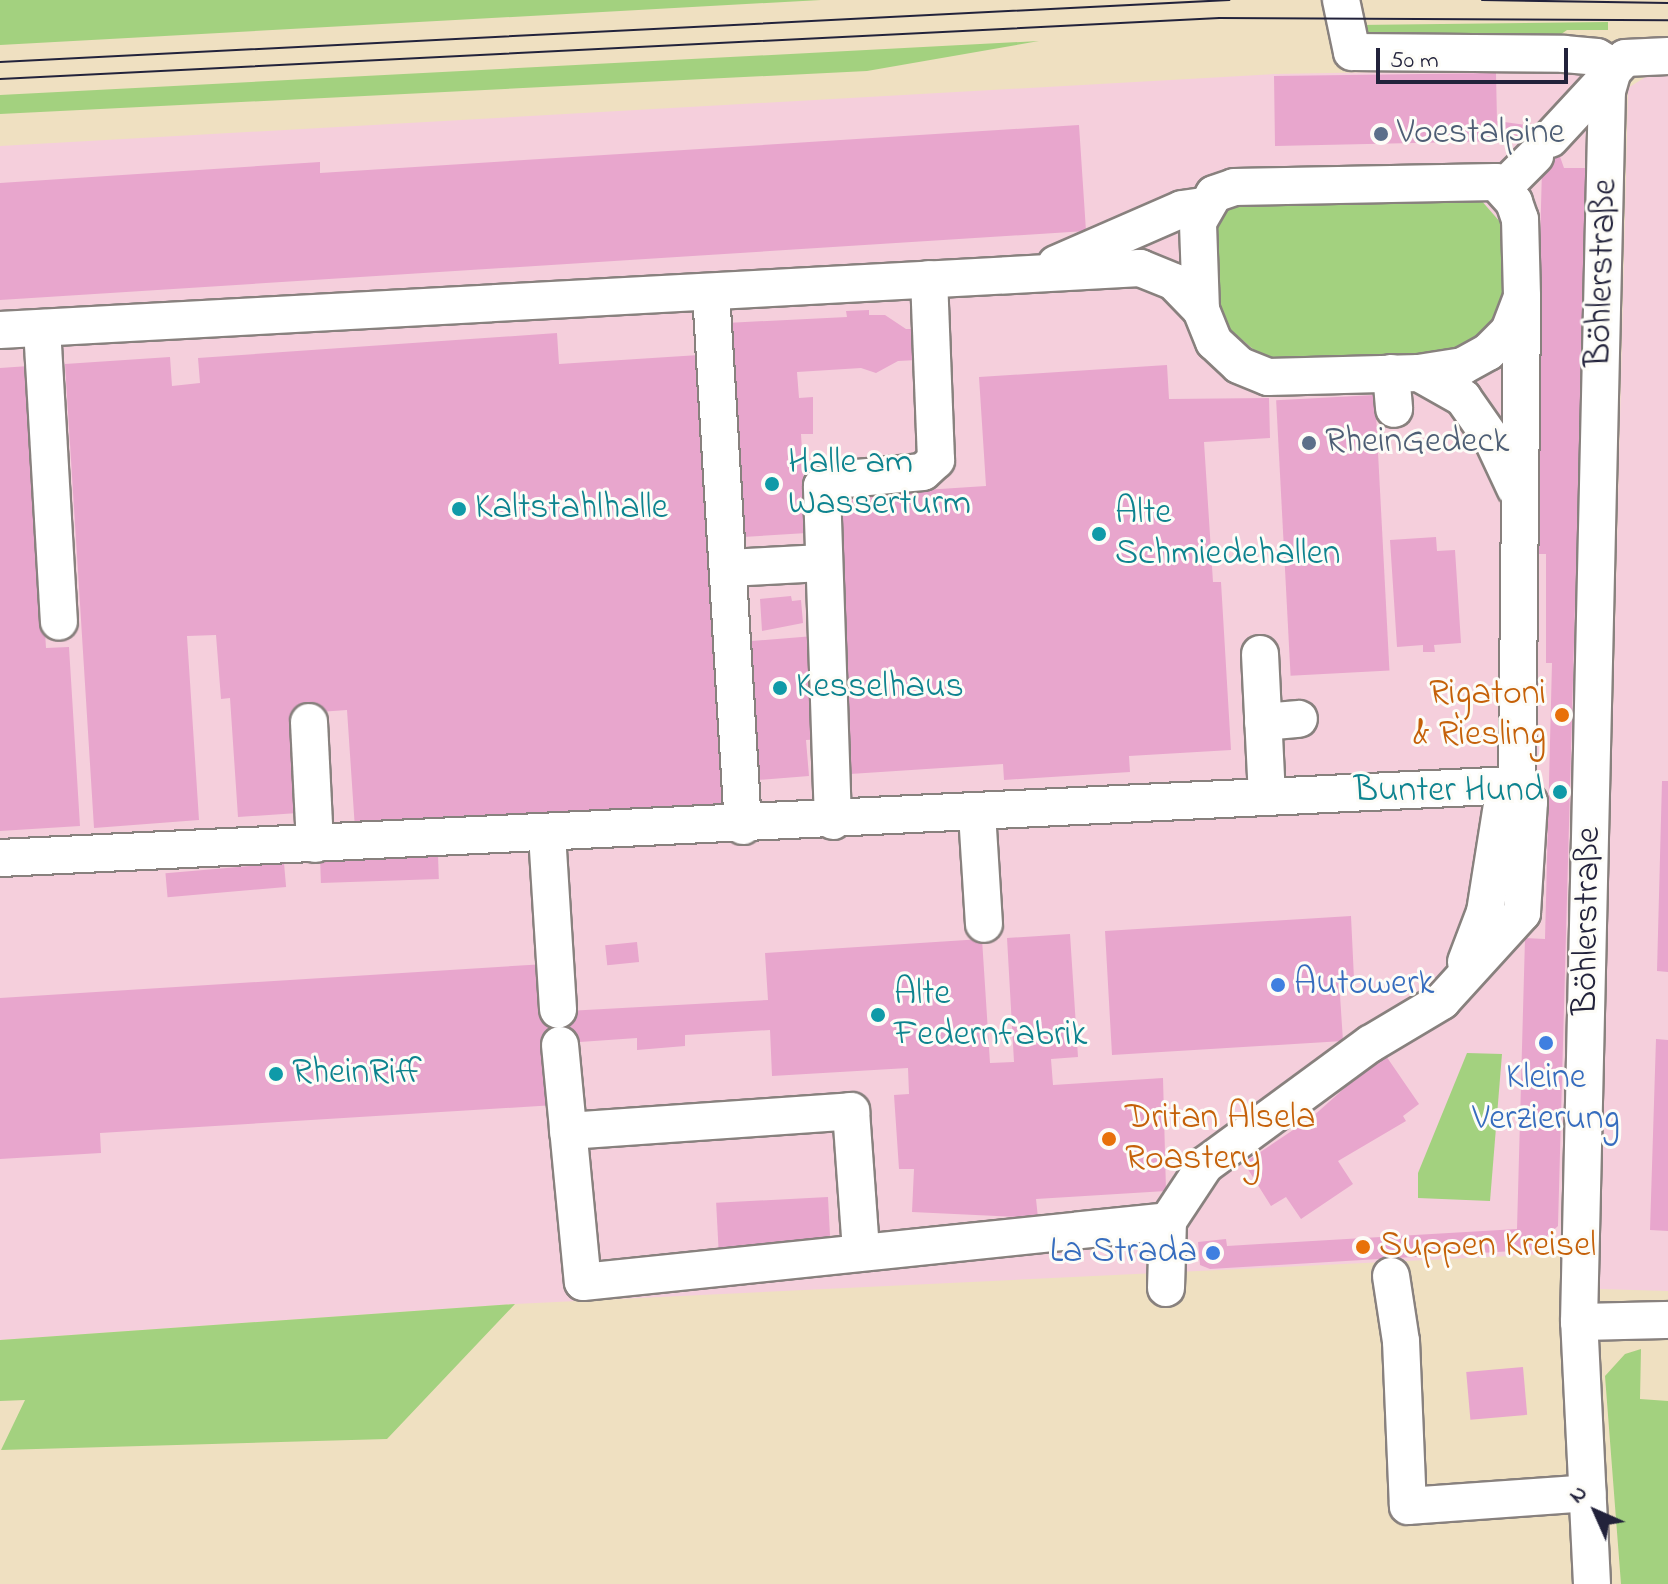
<!DOCTYPE html>
<html>
<head>
<meta charset="utf-8">
<style>
  body { margin:0 }
  #map { position:relative; width:1668px; height:1584px; overflow:hidden; background:#efe0c1; font-family:"Indie Flower",sans-serif }
  div>[style] { position:absolute }
  .built>* { inset:0; background:#f5cfdc }
  .green>* { inset:0; background:#a3d17f }
  .building>* { inset:0; background:#e8a6cd; transform-origin:0 0 }
  .roads { filter:drop-shadow(2px 0 #88817e) drop-shadow(-2px 0 #88817e) drop-shadow(0 2px #88817e) drop-shadow(0 -2px #88817e) }
  .minor>* { height:36px; margin:-18px; padding:0 18px; transform-origin:18px; border-radius:18px; background:#fff }
  .tram>* { height:2px; margin:-1px; padding:0 1px; transform-origin:1px; border-radius:1px; background:#22223b }
  .dots>* { width:22px; height:22px; translate:-50% -50%; box-sizing:border-box; border:4px solid #fdfcf7; border-radius:50% }
  span { translate:-50% -50%; white-space:nowrap; text-align:center; line-height:1.15; -webkit-text-stroke:6px #fdfcf7; paint-order:stroke }
  .service-label { font-size:36px; color:#4e5e75 }
  .left { translate:0 -50%; text-align:left }
  .street-label { font-size:36px; color:#22223b }
  .culture-label { font-size:36px; color:#0d838f }
  .right { translate:-100% -50%; text-align:right }
  .food-label { font-size:36px; color:#c56008 }
  .shop-label { font-size:36px; color:#366cbe }
  .north { position:absolute; left:1556px; top:1472px; width:80px; height:80px; -webkit-text-stroke:6px #fdfcf7; paint-order:stroke; rotate:315deg; font-size:22px; font-weight:700; line-height:32px; text-align:center; color:#22223b }
  .north::after { content:''; display:block; margin:auto; width:28px; height:36px; background:#22223b; clip-path:polygon(50% 0,100% 100%,50% 72%,0 100%) }
  .scale { position:absolute; left:1376px; top:48px; width:192px; height:36px; box-sizing:border-box; border:4px solid #22223b; border-top:0; padding-left:10px; font-size:24px; line-height:28px; white-space:nowrap; color:#22223b; -webkit-text-stroke:6px #fdfcf7; paint-order:stroke }
</style>
</head>
<body>
<div id="map">
  <div class="built">
    <div style="clip-path:polygon(1601px 68px,1570px 1253px,515px 1304px,0 1340px,0 146px,1275px 74px)"></div>
    <div style="clip-path:polygon(1655px 71px,1668px 71px,1668px 1291px,1599px 1289px,1628px 88px)"></div>
  </div>
  <div class="green">
    <div style="clip-path:polygon(0 0,821px 0,0 45px)"></div>
    <div style="clip-path:polygon(1608px 22px,1608px 30px,1567px 30px,1557px 37px,1370px 35px,1358px 25px)"></div>
    <div style="clip-path:polygon(1039px 41px,867px 71px,0 114px,0 95px)"></div>
    <div style="clip-path:polygon(1480px 199px,1501px 223px,1508px 257px,1507px 300px,1496px 325px,1476px 343px,1444px 356px,1289px 363px,1261px 356px,1225px 325px,1216px 298px,1214px 231px,1234px 201px)"></div>
    <div style="clip-path:polygon(1467px 1053px,1502px 1054px,1490px 1201px,1418px 1198px,1418px 1173px)"></div>
    <div style="clip-path:polygon(515px 1304px,387px 1439px,1px 1450px,25px 1400px,0 1401px,0 1340px)"></div>
    <div style="clip-path:polygon(1641px 1349px,1640px 1399px,1668px 1401px,1668px 1584px,1621px 1584px,1605px 1376px,1625px 1354px)"></div>
  </div>
  <div class="building">
    <div style="clip-path:polygon(1496px 73px,1497px 121px,1533px 126px,1557px 148px,1564px 168px,1587px 168px,1558px 1226px,1531px 1250px,1210px 1269px,1200px 1265px,1198px 1242px,1226px 1239px,1227px 1246px,1517px 1229px,1525px 938px,1545px 939px,1552px 663px,1546px 663px,1546px 554px,1532px 554px,1542px 168px,1524px 146px,1506px 141px,1275px 146px,1274px 76px)"></div>
    <div style="clip-path:polygon(1079px 125px,1086px 231px,0 300px,0 183px,320px 162px,320px 173px)"></div>
    <div style="clip-path:polygon(869px 310px,869px 315px,885px 315px,906px 329px,915px 329px,917px 360px,898px 361px,876px 373px,861px 368px,797px 372px,799px 398px,813px 397px,813px 434px,801px 434px,807px 533px,743px 537px,726px 323px,847px 317px,846px 311px)"></div>
    <div style="clip-path:polygon(557px 333px,559px 364px,699px 355px,729px 803px,355px 829px,347px 710px,291px 714px,298px 813px,238px 817px,230px 698px,221px 699px,216px 635px,187px 636px,199px 820px,94px 828px,65px 364px,170px 357px,172px 386px,200px 383px,198px 358px)"></div>
    <div style="clip-path:polygon(1167px 365px,1169px 399px,1269px 398px,1270px 438px,1204px 442px,1213px 582px,1221px 582px,1231px 750px,1129px 756px,1130px 772px,1004px 780px,1003px 764px,850px 774px,832px 496px,986px 486px,979px 377px)"></div>
    <div style="clip-path:polygon(29px 366px,46px 648px,69px 647px,80px 826px,0 831px,0 368px)"></div>
    <div style="left:1375px;top:395px;width:276px;height:99px;rotate:87deg"></div>
    <div style="clip-path:polygon(1436px 537px,1437px 551px,1455px 550px,1461px 643px,1434px 645px,1435px 652px,1423px 652px,1423px 645px,1397px 647px,1390px 540px)"></div>
    <div style="clip-path:polygon(791px 596px,792px 601px,801px 600px,803px 623px,762px 631px,760px 599px)"></div>
    <div style="clip-path:polygon(814px 636px,821px 739px,806px 740px,809px 776px,758px 780px,740px 642px)"></div>
    <div style="clip-path:polygon(1662px 781px,1668px 781px,1668px 972px,1657px 971px)"></div>
    <div style="left:438px;top:855px;width:24px;height:118px;rotate:88deg"></div>
    <div style="left:284px;top:863px;width:24px;height:119px;rotate:85deg"></div>
    <div style="clip-path:polygon(1351px 916px,1354px 979px,1339px 980px,1343px 1041px,1112px 1055px,1105px 931px)"></div>
    <div style="clip-path:polygon(1070px 934px,1078px 1057px,1051px 1059px,1053px 1085px,1163px 1078px,1166px 1191px,1036px 1199px,1038px 1218px,912px 1212px,914px 1169px,899px 1169px,894px 1095px,909px 1094px,908px 1068px,772px 1076px,770px 1030px,685px 1035px,685px 1046px,637px 1050px,637px 1038px,551px 1044px,555px 1105px,100px 1133px,101px 1153px,0 1159px,0 998px,546px 964px,549px 1012px,768px 1000px,765px 953px,982px 939px,990px 1063px,1014px 1062px,1007px 938px)"></div>
    <div style="left:637px;top:942px;width:20px;height:32px;rotate:84deg"></div>
    <div style="clip-path:polygon(1656px 1039px,1668px 1040px,1668px 1231px,1650px 1230px)"></div>
    <div style="clip-path:polygon(1384px 1053px,1419px 1104px,1403px 1116px,1406px 1121px,1338px 1161px,1353px 1184px,1301px 1219px,1286px 1197px,1271px 1206px,1244px 1163px,1311px 1118px)"></div>
    <div style="left:828px;top:1197px;width:54px;height:112px;rotate:87deg"></div>
    <div style="left:1523px;top:1367px;width:48px;height:57px;rotate:85deg"></div>
  </div>
  <div class="roads">
    <div class="minor">
      <div style="left:1341px;top:0;width:53px;rotate:78.1deg"></div>
      <div style="left:1352px;top:52px;width:212px;rotate:0.5deg"></div>
      <div style="left:1564px;top:54px;width:33px;rotate:5deg"></div>
      <div style="left:1597px;top:57px;width:20px;rotate:30deg"></div>
      <div style="left:1550px;top:139px;width:110px;rotate:-47.2deg"></div>
      <div style="left:1625px;top:58px;width:43px;rotate:-2.7deg"></div>
      <div style="left:1496px;top:182px;width:27px;rotate:48deg"></div>
      <div style="left:1514px;top:202px;width:18px;rotate:71deg"></div>
      <div style="left:1520px;top:219px;width:78px;rotate:88.5deg"></div>
      <div style="left:1522px;top:297px;width:36px;rotate:111deg"></div>
      <div style="left:1509px;top:331px;width:30px;rotate:135deg"></div>
      <div style="left:1488px;top:352px;width:29px;rotate:151deg"></div>
      <div style="left:1463px;top:366px;width:45px;rotate:171deg"></div>
      <div style="left:1419px;top:373px;width:151px;rotate:178.5deg"></div>
      <div style="left:1268px;top:377px;width:31px;rotate:-158deg"></div>
      <div style="left:1239px;top:365px;width:34px;rotate:-137deg"></div>
      <div style="left:1214px;top:342px;width:35px;rotate:-112deg"></div>
      <div style="left:1201px;top:310px;width:88px;rotate:-92deg"></div>
      <div style="left:1198px;top:222px;width:32px;rotate:-60deg"></div>
      <div style="left:1214px;top:194px;width:21px;rotate:-19deg"></div>
      <div style="left:1234px;top:187px;width:262px;rotate:-1.1deg"></div>
      <div style="left:1504px;top:187px;width:44px;rotate:-45deg"></div>
      <div style="left:1056px;top:264px;width:137px;rotate:-23.6deg"></div>
      <div style="left:1182px;top:209px;width:21px;rotate:-8deg"></div>
      <div style="left:711px;top:292px;width:535px;rotate:86.57deg"></div>
      <div style="left:42px;top:328px;width:294px;rotate:86.7deg"></div>
      <div style="left:0;top:330px;width:1142px;rotate:-3.11deg"></div>
      <div style="left:1140px;top:268px;width:37px;rotate:22deg"></div>
      <div style="left:1174px;top:282px;width:39px;rotate:46deg"></div>
      <div style="left:1391px;top:373px;width:36px;rotate:85deg"></div>
      <div style="left:1419px;top:373px;width:51px;rotate:29.6deg"></div>
      <div style="left:1463px;top:398px;width:52px;rotate:55.1deg"></div>
      <div style="left:1493px;top:441px;width:52px;rotate:64.9deg"></div>
      <div style="left:728px;top:568px;width:95px;rotate:-3deg"></div>
      <div style="left:1260px;top:654px;width:143px;rotate:87.2deg"></div>
      <div style="left:309px;top:722px;width:122px;rotate:87.2deg"></div>
      <div style="left:1263px;top:722px;width:36px;rotate:-5deg"></div>
      <div style="left:977px;top:813px;width:111px;rotate:86.4deg"></div>
      <div style="left:833px;top:821px;width:335px;rotate:-91.9deg"></div>
      <div style="left:822px;top:486px;width:14px;rotate:-25deg"></div>
      <div style="left:835px;top:480px;width:88px;rotate:-5.2deg"></div>
      <div style="left:923px;top:472px;width:18px;rotate:-43deg"></div>
      <div style="left:936px;top:460px;width:181px;rotate:-92.2deg"></div>
      <div style="left:547px;top:834px;width:176px;rotate:86.4deg"></div>
      <div style="left:0;top:858px;width:1519px;rotate:-2.76deg"></div>
      <div style="left:1517px;top:785px;width:488px;rotate:-89.4deg"></div>
      <div style="left:1466px;top:962px;width:53px;rotate:-69.2deg"></div>
      <div style="left:1485px;top:912px;width:128px;rotate:-81deg"></div>
      <div style="left:560px;top:1045px;width:238px;rotate:84.5deg"></div>
      <div style="left:583px;top:1282px;width:588px;rotate:-5.95deg"></div>
      <div style="left:568px;top:1131px;width:284px;rotate:-4deg"></div>
      <div style="left:851px;top:1111px;width:141px;rotate:85.9deg"></div>
      <div style="left:1391px;top:1276px;width:66px;rotate:81.3deg"></div>
      <div style="left:1401px;top:1341px;width:165px;rotate:87.6deg"></div>
      <div style="left:1408px;top:1506px;width:180px;rotate:-4.1deg"></div>
      <div style="left:1166px;top:1288px;width:67px;rotate:-88.3deg"></div>
      <div style="left:1168px;top:1221px;width:67px;rotate:-56.5deg"></div>
      <div style="left:1205px;top:1165px;width:205px;rotate:-36.3deg"></div>
      <div style="left:1370px;top:1044px;width:84px;rotate:-30.8deg"></div>
      <div style="left:1442px;top:1001px;width:119px;rotate:-47.7deg"></div>
      <div style="left:1522px;top:913px;width:111px;rotate:-86.4deg"></div>
      <div style="left:1529px;top:802px;width:21px;rotate:-125deg"></div>
      <div style="left:1579px;top:1322px;width:89px;rotate:-1.3deg"></div>
      <div style="left:1592px;top:1584px;width:262px;rotate:-92.8deg"></div>
      <div style="left:1579px;top:1322px;width:1231px;rotate:-88.7deg"></div>
      <div style="left:1607px;top:91px;width:25px;rotate:-74deg"></div>
    </div>
  </div>
  <div class="tram">
    <div style="left:1482px;top:0;width:186px;rotate:0.9deg"></div>
    <div style="left:0;top:62px;width:1231px;rotate:-2.89deg"></div>
    <div style="left:0;top:79px;width:1221px;rotate:-2.86deg"></div>
    <div style="left:1219px;top:18px;width:449px;rotate:0.3deg"></div>
  </div>
  <div class="dots">
    <div style="left:1381px;top:134px;background:#5c6f8a"></div>
    <div style="left:1309px;top:443px;background:#5c6f8a"></div>
    <div style="left:772px;top:484px;background:#0f9aa8"></div>
    <div style="left:459px;top:509px;background:#0f9aa8"></div>
    <div style="left:1099px;top:534px;background:#0f9aa8"></div>
    <div style="left:780px;top:688px;background:#0f9aa8"></div>
    <div style="left:1562px;top:715px;background:#e8710a"></div>
    <div style="left:1560px;top:792px;background:#0f9aa8"></div>
    <div style="left:1278px;top:985px;background:#3f7fe0"></div>
    <div style="left:878px;top:1015px;background:#0f9aa8"></div>
    <div style="left:1546px;top:1043px;background:#3f7fe0"></div>
    <div style="left:276px;top:1074px;background:#0f9aa8"></div>
    <div style="left:1109px;top:1139px;background:#e8710a"></div>
    <div style="left:1363px;top:1247px;background:#e8710a"></div>
    <div style="left:1213px;top:1253px;background:#3f7fe0"></div>
  </div>
  <div class="service-label">
    <span class="left" style="left:1397px;top:134px">Voestalpine</span>
    <span class="left" style="left:1325px;top:443px">RheinGedeck</span>
  </div>
  <div class="street-label">
    <span style="left:1603px;top:273px;rotate:-88deg">Böhlerstraße</span>
    <span style="left:1588px;top:921px;rotate:-89deg">Böhlerstraße</span>
  </div>
  <div class="culture-label">
    <span class="left" style="left:788px;top:484px">Halle am<br>Wasserturm</span>
    <span class="left" style="left:475px;top:509px">Kaltstahlhalle</span>
    <span class="left" style="left:1115px;top:534px">Alte<br>Schmiedehallen</span>
    <span class="left" style="left:796px;top:688px">Kesselhaus</span>
    <span class="right" style="left:1544px;top:792px">Bunter Hund</span>
    <span class="left" style="left:894px;top:1015px">Alte<br>Federnfabrik</span>
    <span class="left" style="left:292px;top:1074px">RheinRiff</span>
  </div>
  <div class="food-label">
    <span class="right" style="left:1546px;top:715px">Rigatoni<br>&amp; Riesling</span>
    <span class="left" style="left:1125px;top:1139px">Dritan Alsela<br>Roastery</span>
    <span class="left" style="left:1379px;top:1247px">Suppen Kreisel</span>
  </div>
  <div class="shop-label">
    <span class="left" style="left:1294px;top:985px">Autowerk</span>
    <span style="left:1546px;top:1099px">Kleine<br>Verzierung</span>
    <span class="right" style="left:1197px;top:1253px">La Strada</span>
  </div>
  <div class="north">N</div>
  <div class="scale">50 m</div>
</div>
</body>
</html>
